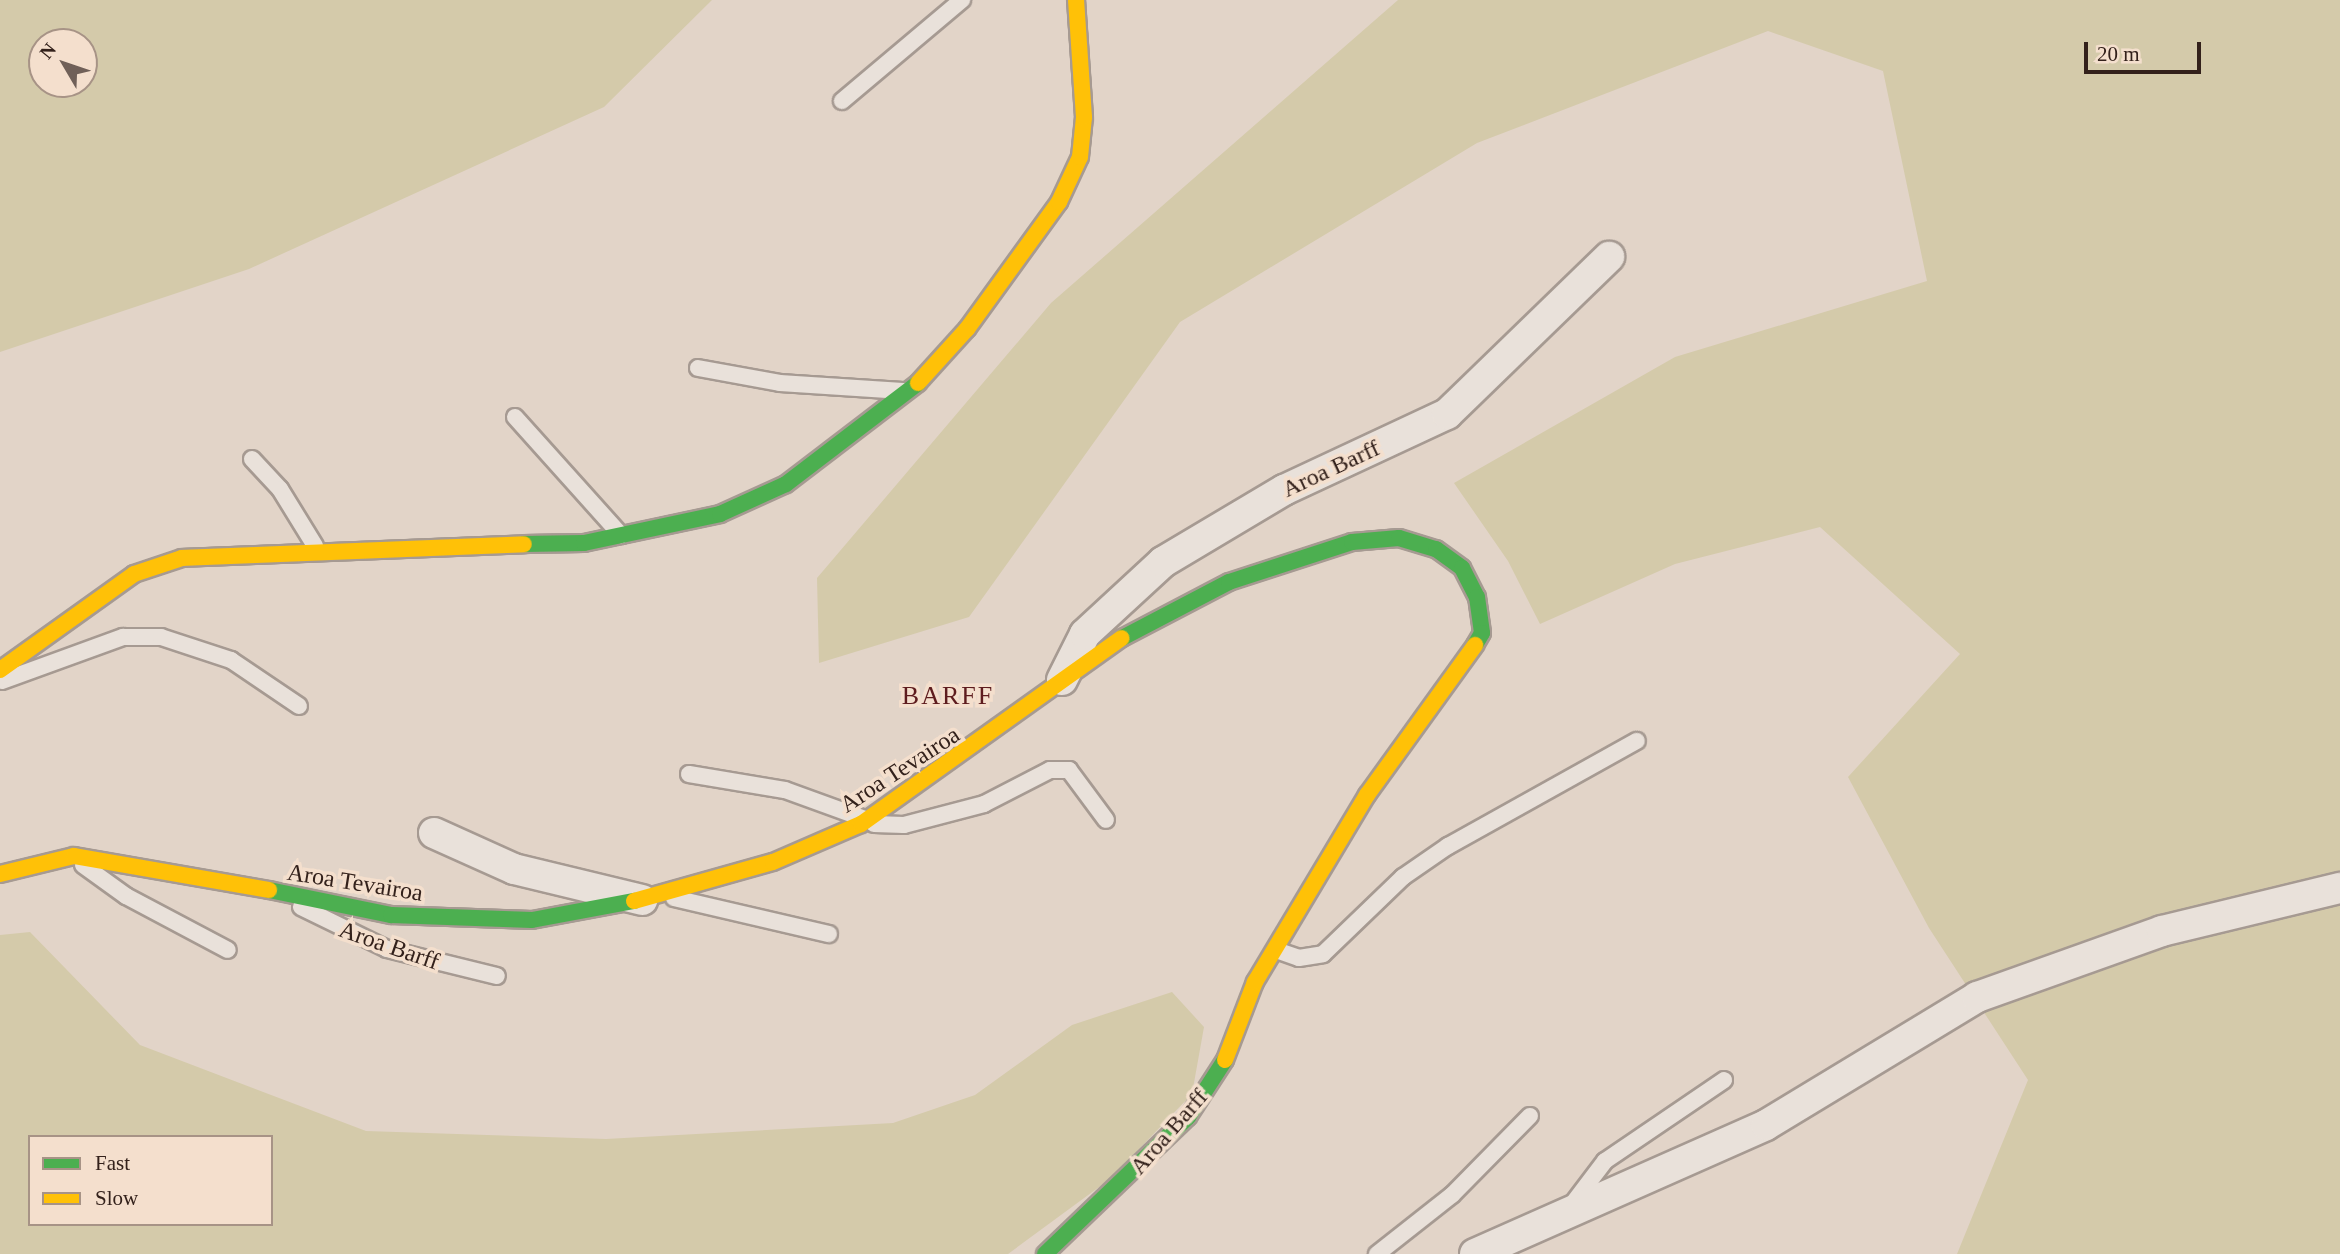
<!DOCTYPE html>
<html>
<head>
<meta charset="utf-8">
<style>
  body { margin:0 }
  #map { position:relative; width:2340px; height:1254px; overflow:hidden; background:#e2d4c8; font-family:"Times New Roman",serif }
  div>[style] { position:absolute }
  .green>* { inset:0; background:#d4caaa }
  .roads { filter:drop-shadow(2px 0 #a69a92) drop-shadow(-2px 0 #a69a92) drop-shadow(0 2px #a69a92) drop-shadow(0 -2px #a69a92) }
  .lane>* { height:16px; margin:-8px; padding:0 8px; transform-origin:8px; border-radius:8px; background:#e9e1da }
  .street>* { height:30px; margin:-15px; padding:0 15px; transform-origin:15px; border-radius:15px; background:#e9e1da }
  .fast>* { height:16px; margin:-8px; padding:0 8px; transform-origin:8px; border-radius:8px; background:#4caf50 }
  .slow>* { height:16px; margin:-8px; padding:0 8px; transform-origin:8px; border-radius:8px; background:#ffc107 }
  span { translate:-50% -50%; white-space:nowrap; text-align:center; line-height:1.15; -webkit-text-stroke:7px #f4dfcd; paint-order:stroke }
  .street-label { font-size:24px; color:#33211b }
  .neighbourhood-label { font-size:26px; color:#5e1c1e; letter-spacing:2px }
  .legend { position:absolute; left:28px; top:1135px; width:245px; height:91px; box-sizing:border-box; background:#f4dfcd; border:2px solid #a79386; margin:0; padding:9px 12px; list-style:none; font-size:21px; color:#33211b }
  .legend li { display:flex; align-items:center; gap:14px; height:35px }
  .legend b { width:35px; border:2px solid #a79386 }
  .north { position:absolute; left:28px; top:28px; width:70px; height:70px; box-sizing:border-box; background:#f4dfcd; border:2px solid #a79386; border-radius:50%; rotate:309deg; font-size:19px; font-weight:700; line-height:28px; text-align:center; color:#33211b }
  .north::after { content:''; display:block; margin:auto; width:24px; height:32px; background:#706058; clip-path:polygon(50% 0,100% 100%,50% 72%,0 100%) }
  .scale { position:absolute; left:2084px; top:42px; width:117px; height:32px; box-sizing:border-box; border:4px solid #33211b; border-top:0; padding-left:9px; font-size:21px; line-height:24px; white-space:nowrap; color:#33211b; -webkit-text-stroke:5px #f4dfcd; paint-order:stroke }
</style>
</head>
<body>
<div id="map">
  <div class="green">
    <div style="clip-path:polygon(evenodd,0 0,712px 0,604px 107px,249px 269px,0 352px,0 0,42px 42px,84px 42px,84px 84px,42px 84px,42px 42px)"></div>
    <div style="clip-path:polygon(1398px 0,2340px 0,2340px 1254px,1957px 1254px,2028px 1080px,1929px 928px,1848px 777px,1960px 654px,1820px 527px,1675px 564px,1540px 624px,1508px 561px,1454px 483px,1675px 357px,1927px 281px,1883px 71px,1768px 31px,1477px 143px,1180px 322px,969px 617px,819px 663px,817px 578px,1051px 303px)"></div>
    <div style="clip-path:polygon(evenodd,30px 932px,140px 1045px,366px 1131px,606px 1139px,893px 1123px,975px 1095px,1072px 1025px,1172px 992px,1204px 1027px,1192px 1094px,1110px 1179px,1008px 1254px,0 1254px,0 935px,30px 932px,30px 1137px,271px 1137px,271px 1224px,30px 1224px,30px 1137px)"></div>
  </div>
  <div class="roads">
    <div class="lane">
      <div style="left:842px;top:101px;width:157px;rotate:-40.1deg"></div>
      <div style="left:698px;top:368px;width:83px;rotate:10.4deg"></div>
      <div style="left:780px;top:383px;width:123px;rotate:3.7deg"></div>
      <div style="left:515px;top:417px;width:159px;rotate:48.1deg"></div>
      <div style="left:252px;top:459px;width:41px;rotate:47deg"></div>
      <div style="left:280px;top:489px;width:67px;rotate:58.4deg"></div>
      <div style="left:2px;top:681px;width:129px;rotate:-20deg"></div>
      <div style="left:123px;top:637px;width:38px"></div>
      <div style="left:161px;top:637px;width:74px;rotate:18.2deg"></div>
      <div style="left:231px;top:660px;width:82px;rotate:34.1deg"></div>
      <div style="left:689px;top:774px;width:97px;rotate:9.5deg"></div>
      <div style="left:785px;top:790px;width:85px;rotate:19.9deg"></div>
      <div style="left:874px;top:824px;width:30px;rotate:2deg"></div>
      <div style="left:904px;top:825px;width:83px;rotate:-14.7deg"></div>
      <div style="left:984px;top:804px;width:74px;rotate:-27.3deg"></div>
      <div style="left:1050px;top:770px;width:19px"></div>
      <div style="left:1069px;top:770px;width:62px;rotate:53.5deg"></div>
      <div style="left:83px;top:865px;width:53px;rotate:35.8deg"></div>
      <div style="left:126px;top:896px;width:115px;rotate:27.9deg"></div>
      <div style="left:674px;top:898px;width:159px;rotate:13.1deg"></div>
      <div style="left:301px;top:907px;width:96px;rotate:26deg"></div>
      <div style="left:387px;top:949px;width:113px;rotate:13.8deg"></div>
      <div style="left:1276px;top:950px;width:24px;rotate:19deg"></div>
      <div style="left:1299px;top:958px;width:24px;rotate:-9deg"></div>
      <div style="left:1323px;top:954px;width:111px;rotate:-43.9deg"></div>
      <div style="left:1403px;top:877px;width:55px;rotate:-34.6deg"></div>
      <div style="left:1448px;top:846px;width:216px;rotate:-29.1deg"></div>
      <div style="left:1567px;top:1211px;width:63px;rotate:-52.8deg"></div>
      <div style="left:1605px;top:1161px;width:144px;rotate:-34.2deg"></div>
      <div style="left:1377px;top:1254px;width:95px;rotate:-38.2deg"></div>
      <div style="left:1452px;top:1195px;width:111px;rotate:-45.4deg"></div>
    </div>
    <div class="street">
      <div style="left:1062px;top:680px;width:51px;rotate:-63.4deg"></div>
      <div style="left:1085px;top:634px;width:106px;rotate:-42.7deg"></div>
      <div style="left:1163px;top:562px;width:141px;rotate:-30.8deg"></div>
      <div style="left:1284px;top:490px;width:180px;rotate:-25deg"></div>
      <div style="left:1447px;top:414px;width:226px;rotate:-44.1deg"></div>
      <div style="left:434px;top:833px;width:88px;rotate:24.2deg"></div>
      <div style="left:514px;top:869px;width:132px;rotate:13.6deg"></div>
      <div style="left:1475px;top:1254px;width:318px;rotate:-23.9deg"></div>
      <div style="left:1766px;top:1125px;width:247px;rotate:-31.2deg"></div>
      <div style="left:1977px;top:997px;width:196px;rotate:-19.6deg"></div>
      <div style="left:2162px;top:931px;width:183px;rotate:-13.6deg"></div>
    </div>
    <div class="fast">
      <div style="left:524px;top:544px;width:60px;rotate:-1deg"></div>
      <div style="left:584px;top:543px;width:139px;rotate:-12deg"></div>
      <div style="left:720px;top:514px;width:72px;rotate:-24.4deg"></div>
      <div style="left:786px;top:484px;width:166px;rotate:-37.4deg"></div>
      <div style="left:1122px;top:638px;width:121px;rotate:-27.6deg"></div>
      <div style="left:1229px;top:582px;width:129px;rotate:-18deg"></div>
      <div style="left:1352px;top:542px;width:47px;rotate:-4.9deg"></div>
      <div style="left:1399px;top:538px;width:39px;rotate:17deg"></div>
      <div style="left:1436px;top:549px;width:32px;rotate:36deg"></div>
      <div style="left:1462px;top:568px;width:33px;rotate:63deg"></div>
      <div style="left:1477px;top:597px;width:36px;rotate:82deg"></div>
      <div style="left:1482px;top:633px;width:14px;rotate:120deg"></div>
      <div style="left:269px;top:890px;width:125px;rotate:11.6deg"></div>
      <div style="left:391px;top:915px;width:141px;rotate:2deg"></div>
      <div style="left:532px;top:920px;width:104px;rotate:-10.6deg"></div>
      <div style="left:1045px;top:1254px;width:198px;rotate:-43.8deg"></div>
      <div style="left:1188px;top:1117px;width:68px;rotate:-57deg"></div>
    </div>
    <div class="slow">
      <div style="left:918px;top:383px;width:73px;rotate:-47.8deg"></div>
      <div style="left:967px;top:329px;width:157px;rotate:-54.1deg"></div>
      <div style="left:1059px;top:202px;width:50px;rotate:-65deg"></div>
      <div style="left:1080px;top:157px;width:40px;rotate:-84.3deg"></div>
      <div style="left:1084px;top:117px;width:117px;rotate:-93.9deg"></div>
      <div style="left:0;top:670px;width:165px;rotate:-35.6deg"></div>
      <div style="left:134px;top:574px;width:51px;rotate:-18.4deg"></div>
      <div style="left:182px;top:558px;width:342px;rotate:-2.3deg"></div>
      <div style="left:0;top:874px;width:76px;rotate:-13.7deg"></div>
      <div style="left:74px;top:856px;width:198px;rotate:9.9deg"></div>
      <div style="left:634px;top:901px;width:144px;rotate:-15.7deg"></div>
      <div style="left:773px;top:862px;width:96px;rotate:-23.4deg"></div>
      <div style="left:861px;top:824px;width:320px;rotate:-35.5deg"></div>
      <div style="left:1225px;top:1060px;width:84px;rotate:-69deg"></div>
      <div style="left:1255px;top:982px;width:218px;rotate:-59.1deg"></div>
      <div style="left:1367px;top:795px;width:185px;rotate:-54.2deg"></div>
    </div>
  </div>
  <div class="street-label">
    <span style="left:1331px;top:469px;rotate:-25deg">Aroa Barff</span>
    <span style="left:900px;top:770px;rotate:-33deg">Aroa Tevairoa</span>
    <span style="left:355px;top:883px;rotate:9deg">Aroa Tevairoa</span>
    <span style="left:389px;top:946px;rotate:19deg">Aroa Barff</span>
    <span style="left:1169px;top:1132px;rotate:-49deg">Aroa Barff</span>
  </div>
  <div class="neighbourhood-label">
    <span style="left:948px;top:696px">BARFF</span>
  </div>
  <ul class="legend">
  <li><b style="height:9px;background:#4caf50"></b>Fast</li>
  <li><b style="height:9px;background:#ffc107"></b>Slow</li>
  </ul>
  <div class="north">N</div>
  <div class="scale">20 m</div>
</div>
</body>
</html>
